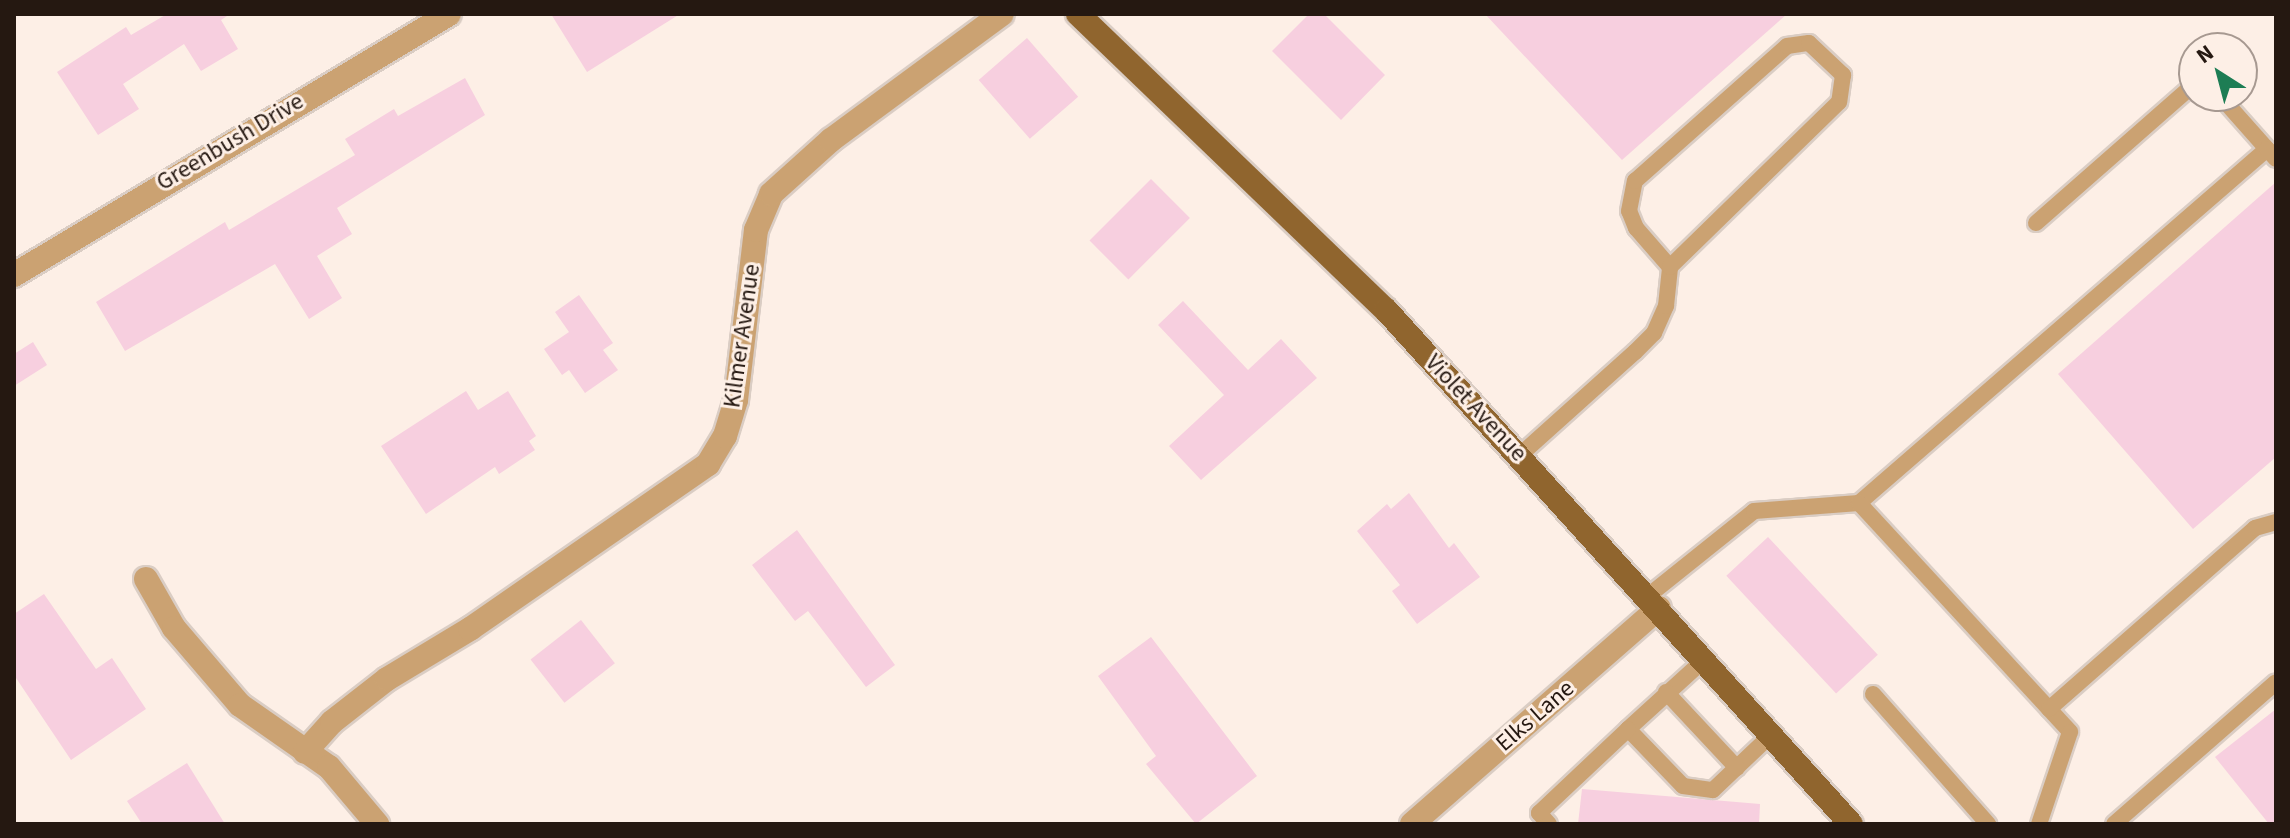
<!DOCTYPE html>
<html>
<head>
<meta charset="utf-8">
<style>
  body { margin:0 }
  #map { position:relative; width:2290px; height:838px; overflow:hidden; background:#fdefe6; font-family:"Source Sans 3",sans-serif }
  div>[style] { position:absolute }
  .building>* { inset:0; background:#f7cfdf; transform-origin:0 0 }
  .roads { filter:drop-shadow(2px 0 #dacdc4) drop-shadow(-2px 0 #dacdc4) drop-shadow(0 2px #dacdc4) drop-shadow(0 -2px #dacdc4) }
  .service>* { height:16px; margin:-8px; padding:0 8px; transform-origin:8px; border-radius:8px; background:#cba272 }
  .minor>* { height:24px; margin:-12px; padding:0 12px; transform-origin:12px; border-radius:12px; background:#cba272 }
  .primary>* { height:24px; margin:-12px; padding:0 12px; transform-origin:12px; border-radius:12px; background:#90652e }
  span { translate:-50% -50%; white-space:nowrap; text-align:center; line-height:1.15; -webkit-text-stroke:6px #fdefe6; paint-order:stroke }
  .street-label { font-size:24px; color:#251811 }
  .frame { position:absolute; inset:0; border:16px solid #251811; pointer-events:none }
  .north { position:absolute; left:2178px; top:32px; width:80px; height:80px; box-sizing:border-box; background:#fdefe6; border:2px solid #a79991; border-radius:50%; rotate:324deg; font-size:22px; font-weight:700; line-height:32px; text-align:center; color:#251811 }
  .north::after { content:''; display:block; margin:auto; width:28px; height:36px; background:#1d7d54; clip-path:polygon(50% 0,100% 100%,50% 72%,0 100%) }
</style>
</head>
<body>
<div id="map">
  <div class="building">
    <div style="clip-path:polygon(167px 14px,230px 14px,221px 20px,238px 49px,201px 71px,184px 44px,123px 84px,139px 109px,98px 135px,57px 72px,126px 27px,131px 35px)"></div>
    <div style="clip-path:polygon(551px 14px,680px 14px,587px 72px)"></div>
    <div style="clip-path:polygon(1309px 14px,1324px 14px,1385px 75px,1341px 120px,1272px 51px)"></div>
    <div style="clip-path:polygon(1485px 14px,1787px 14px,1622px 160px)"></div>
    <div style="left:1027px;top:38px;width:78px;height:64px;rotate:49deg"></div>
    <div style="clip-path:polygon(465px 78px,485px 115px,337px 208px,352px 234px,317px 256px,342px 298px,309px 319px,275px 264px,125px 351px,96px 302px,225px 222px,229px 230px,355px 155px,345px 139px,394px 109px,398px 116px)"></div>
    <div style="left:1151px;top:179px;width:55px;height:87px;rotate:45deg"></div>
    <div style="clip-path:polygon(2276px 182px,2276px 457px,2193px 529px,2058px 374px)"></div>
    <div style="clip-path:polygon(579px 295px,613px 343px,603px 350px,618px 370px,585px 393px,569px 370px,562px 375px,544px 349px,569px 332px,555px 312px)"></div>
    <div style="clip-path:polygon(1183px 301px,1248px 370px,1281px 339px,1317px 378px,1201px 480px,1169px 446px,1224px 395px,1158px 325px)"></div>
    <div style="clip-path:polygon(33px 342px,47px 365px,14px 386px,14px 354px)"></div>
    <div style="clip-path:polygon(466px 391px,478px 410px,508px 391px,536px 436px,529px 441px,535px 450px,499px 474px,495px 467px,426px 514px,381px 446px)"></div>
    <div style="clip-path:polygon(1409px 493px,1449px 548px,1454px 543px,1480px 577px,1417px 624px,1392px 591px,1400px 585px,1357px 531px,1387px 504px,1391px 509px)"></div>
    <div style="clip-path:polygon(797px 530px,895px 665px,866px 687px,808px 611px,795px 621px,752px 565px)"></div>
    <div style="left:1768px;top:537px;width:161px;height:57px;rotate:47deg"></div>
    <div style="clip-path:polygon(44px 594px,96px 669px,112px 658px,146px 709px,71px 760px,14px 675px,14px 614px)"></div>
    <div style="left:581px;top:620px;width:55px;height:64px;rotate:52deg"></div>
    <div style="clip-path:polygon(1151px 637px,1257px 776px,1196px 824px,1146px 764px,1156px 756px,1098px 676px)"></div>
    <div style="clip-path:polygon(2276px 709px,2276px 824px,2269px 824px,2215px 757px)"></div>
    <div style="clip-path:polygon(187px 763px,225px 824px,142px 824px,127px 801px)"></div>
    <div style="clip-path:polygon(1582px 789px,1760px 804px,1759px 824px,1578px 824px)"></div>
  </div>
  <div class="roads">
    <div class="service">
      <div style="left:2220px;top:96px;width:71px;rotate:48.4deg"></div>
      <div style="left:2036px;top:223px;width:210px;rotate:-41.3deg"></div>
      <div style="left:1519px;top:456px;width:156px;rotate:-41.9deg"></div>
      <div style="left:1635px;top:352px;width:27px;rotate:-45deg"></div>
      <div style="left:1654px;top:333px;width:30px;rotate:-66deg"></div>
      <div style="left:1666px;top:306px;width:39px;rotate:-84deg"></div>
      <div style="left:1670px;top:267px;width:52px;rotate:-131.1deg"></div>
      <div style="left:1636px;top:228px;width:18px;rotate:-112deg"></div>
      <div style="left:1629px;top:211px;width:31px;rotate:-79deg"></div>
      <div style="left:1635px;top:181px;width:203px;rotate:-41.6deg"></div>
      <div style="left:1787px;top:46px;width:22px;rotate:-8deg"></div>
      <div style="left:1809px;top:43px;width:47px;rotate:43.3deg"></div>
      <div style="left:1843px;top:75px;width:27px;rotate:98deg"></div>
      <div style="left:1839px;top:102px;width:236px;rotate:135.7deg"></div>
      <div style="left:1859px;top:503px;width:540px;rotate:-40.95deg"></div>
      <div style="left:2267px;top:149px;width:13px;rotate:48deg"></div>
      <div style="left:1648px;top:596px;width:136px;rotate:-38.7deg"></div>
      <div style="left:1754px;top:511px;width:105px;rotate:-4.4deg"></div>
      <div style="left:1859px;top:503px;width:311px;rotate:47.3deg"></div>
      <div style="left:2070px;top:732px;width:97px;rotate:108.6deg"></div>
      <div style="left:1705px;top:659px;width:104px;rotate:137.7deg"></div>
      <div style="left:1628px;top:729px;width:79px;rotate:46deg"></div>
      <div style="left:1683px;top:786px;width:30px;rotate:8deg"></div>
      <div style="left:1713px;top:790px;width:81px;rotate:-43.5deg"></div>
      <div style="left:1666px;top:692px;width:104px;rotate:46.9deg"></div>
      <div style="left:1873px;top:694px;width:174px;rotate:48.5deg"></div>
      <div style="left:2049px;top:709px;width:274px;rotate:-41.3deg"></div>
      <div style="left:2255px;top:528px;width:22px;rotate:-16deg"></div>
      <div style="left:1549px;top:824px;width:15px;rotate:-132deg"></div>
      <div style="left:1539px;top:813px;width:122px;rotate:-43.3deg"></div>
      <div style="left:2114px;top:824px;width:215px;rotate:-41.2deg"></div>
    </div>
    <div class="minor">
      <div style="left:14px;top:275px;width:507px;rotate:-30.96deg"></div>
      <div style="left:146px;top:579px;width:56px;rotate:60.3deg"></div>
      <div style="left:174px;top:628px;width:101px;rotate:49.4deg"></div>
      <div style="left:240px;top:705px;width:108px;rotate:34.9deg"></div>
      <div style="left:329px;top:767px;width:75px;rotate:49.9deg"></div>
      <div style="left:305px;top:752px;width:40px;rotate:-48deg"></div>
      <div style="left:332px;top:722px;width:70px;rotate:-38deg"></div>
      <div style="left:387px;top:679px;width:97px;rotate:-31.1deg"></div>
      <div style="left:470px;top:629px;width:290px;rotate:-34.7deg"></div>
      <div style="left:708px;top:464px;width:33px;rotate:-59deg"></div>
      <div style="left:725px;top:436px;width:38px;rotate:-73deg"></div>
      <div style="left:736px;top:400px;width:171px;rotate:-83.3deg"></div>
      <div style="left:756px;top:230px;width:39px;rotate:-67deg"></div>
      <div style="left:771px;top:194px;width:81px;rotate:-42deg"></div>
      <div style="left:831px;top:140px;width:212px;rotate:-36.4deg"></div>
      <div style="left:1412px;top:824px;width:328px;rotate:-41.2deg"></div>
    </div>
    <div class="primary">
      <div style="left:1078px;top:14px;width:427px;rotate:43.9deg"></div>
      <div style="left:1386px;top:310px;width:693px;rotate:47.87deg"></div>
    </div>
  </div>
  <div class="street-label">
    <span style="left:230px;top:142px;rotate:-31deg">Greenbush Drive</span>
    <span style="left:742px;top:336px;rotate:-82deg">Kilmer Avenue</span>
    <span style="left:1476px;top:408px;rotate:47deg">Violet Avenue</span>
    <span style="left:1535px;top:716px;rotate:-41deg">Elks Lane</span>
  </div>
  <div class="frame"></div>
  <div class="north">N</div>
</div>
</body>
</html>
